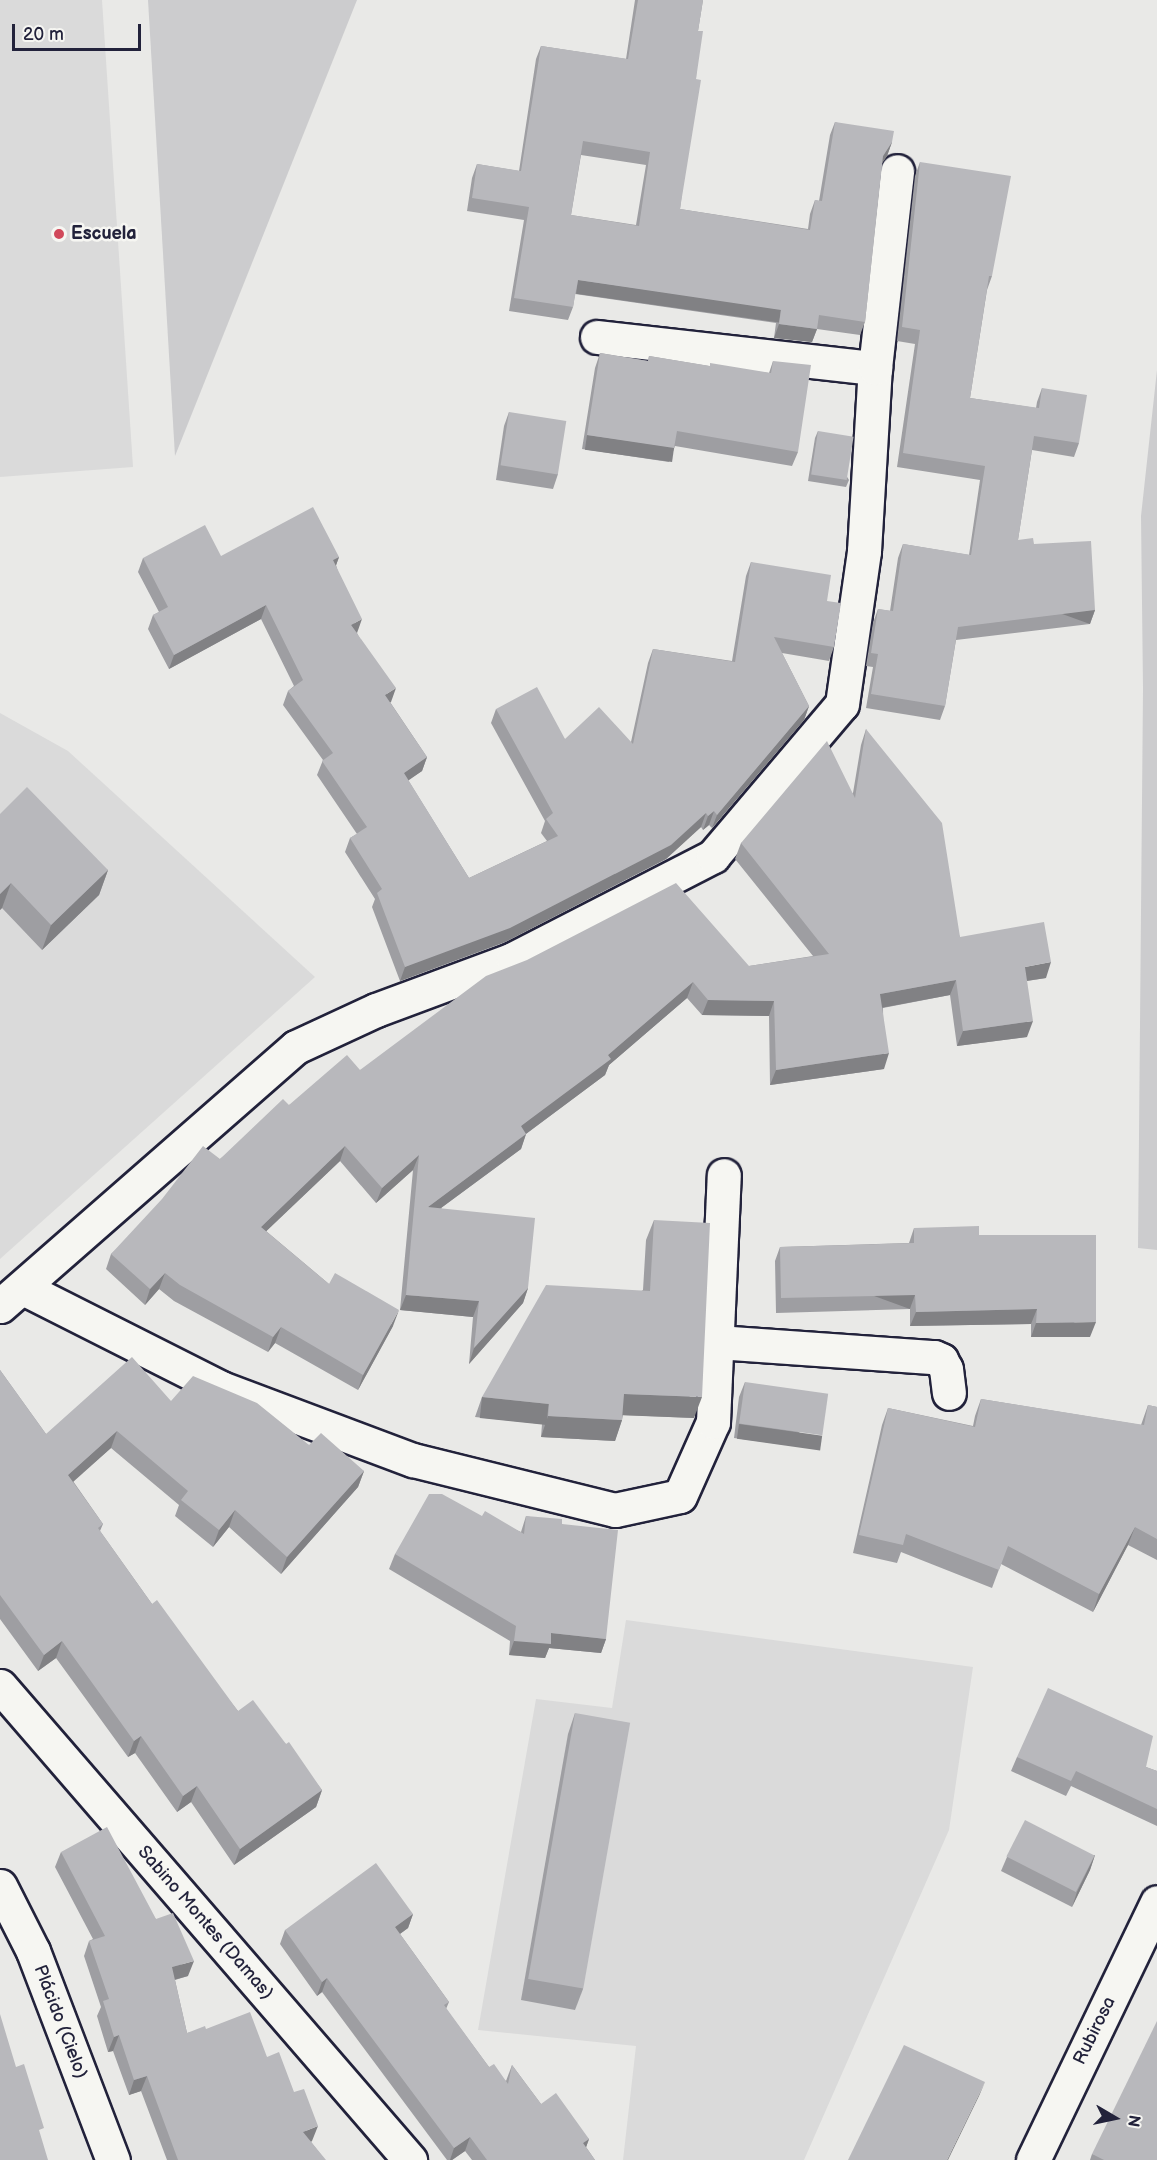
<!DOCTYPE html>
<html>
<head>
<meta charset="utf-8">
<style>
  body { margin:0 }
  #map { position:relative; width:1157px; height:2160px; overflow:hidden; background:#e9e9e7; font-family:"Balsamiq Sans",sans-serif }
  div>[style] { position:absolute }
  .built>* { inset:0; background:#dadada }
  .green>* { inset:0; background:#ccccce }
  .roads { filter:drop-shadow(2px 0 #22223b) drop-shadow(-2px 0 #22223b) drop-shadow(0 2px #22223b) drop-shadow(0 -2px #22223b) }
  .minor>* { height:33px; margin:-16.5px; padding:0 16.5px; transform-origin:16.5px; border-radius:16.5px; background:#f6f6f2 }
  .wall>* { inset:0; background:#9e9ea2 }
  .shaded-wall>* { inset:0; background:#818184; transform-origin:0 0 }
  .building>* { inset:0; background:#b8b8bc; transform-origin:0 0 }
  .dots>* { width:16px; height:16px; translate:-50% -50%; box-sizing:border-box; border:3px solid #f6f6f2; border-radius:50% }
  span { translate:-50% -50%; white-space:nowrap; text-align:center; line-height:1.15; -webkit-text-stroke:5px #f6f6f2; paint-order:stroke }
  .poi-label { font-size:18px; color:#22223b; font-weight:700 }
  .left { translate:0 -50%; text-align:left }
  .street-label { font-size:18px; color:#22223b }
  .north { position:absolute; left:1085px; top:2088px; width:60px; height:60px; -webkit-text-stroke:4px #f6f6f2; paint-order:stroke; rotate:99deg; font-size:16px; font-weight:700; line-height:24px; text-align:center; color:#22223b }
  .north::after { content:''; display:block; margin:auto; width:21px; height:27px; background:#22223b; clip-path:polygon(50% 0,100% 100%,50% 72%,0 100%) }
  .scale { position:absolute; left:12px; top:24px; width:129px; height:27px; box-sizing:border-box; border:3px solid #22223b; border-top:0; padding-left:8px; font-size:18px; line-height:21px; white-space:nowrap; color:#22223b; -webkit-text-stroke:4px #f6f6f2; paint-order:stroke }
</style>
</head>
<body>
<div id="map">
  <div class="built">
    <div style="clip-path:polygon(0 0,102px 0,133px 467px,0 477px)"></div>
    <div style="clip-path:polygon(0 713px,68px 751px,315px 977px,0 1259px)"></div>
    <div style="clip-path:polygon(626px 1620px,973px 1667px,949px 1830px,804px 2160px,623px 2160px,636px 2046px,478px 2030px,536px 1699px,612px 1708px)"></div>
  </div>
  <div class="green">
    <div style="clip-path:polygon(148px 0,357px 0,175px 456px)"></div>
    <div style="clip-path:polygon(1157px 370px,1157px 1250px,1138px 1248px,1143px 689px,1141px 516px)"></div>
  </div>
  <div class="roads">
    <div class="minor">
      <div style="left:597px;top:337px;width:280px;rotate:6.4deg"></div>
      <div style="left:23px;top:1288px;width:222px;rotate:26.8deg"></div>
      <div style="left:221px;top:1388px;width:205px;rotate:20.6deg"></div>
      <div style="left:413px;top:1460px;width:208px;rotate:13.9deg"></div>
      <div style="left:615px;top:1510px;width:66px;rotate:-12.2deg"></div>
      <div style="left:680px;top:1496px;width:81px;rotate:-66deg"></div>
      <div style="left:713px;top:1422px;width:247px;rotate:-87.5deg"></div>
      <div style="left:0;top:1306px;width:393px;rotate:-41.2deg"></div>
      <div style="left:296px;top:1047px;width:88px;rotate:-24.8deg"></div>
      <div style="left:376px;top:1010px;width:146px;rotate:-20.4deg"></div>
      <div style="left:513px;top:959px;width:225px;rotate:-27.2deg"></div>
      <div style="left:713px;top:856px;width:199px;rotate:-49.7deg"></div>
      <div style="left:842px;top:704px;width:155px;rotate:-81.8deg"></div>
      <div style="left:864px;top:551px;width:183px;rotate:-86.6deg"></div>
      <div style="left:875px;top:368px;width:198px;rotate:-83.6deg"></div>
      <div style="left:717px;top:1342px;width:218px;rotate:4deg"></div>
      <div style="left:934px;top:1357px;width:8px;rotate:23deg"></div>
      <div style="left:941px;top:1360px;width:10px;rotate:61deg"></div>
      <div style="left:946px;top:1369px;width:24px;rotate:83deg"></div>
      <div style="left:0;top:1686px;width:627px;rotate:49.14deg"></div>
      <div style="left:0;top:1886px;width:73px;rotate:63.1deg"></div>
      <div style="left:33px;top:1951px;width:224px;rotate:69.1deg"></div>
      <div style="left:1033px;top:2160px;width:286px;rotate:-64.3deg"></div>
    </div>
  </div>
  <div class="wall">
    <div style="clip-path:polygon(evenodd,635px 0,703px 0,698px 31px,696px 79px,680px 209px,808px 229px,810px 214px,815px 200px,819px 201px,830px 135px,835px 122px,892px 142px,887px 156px,882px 163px,865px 322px,860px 335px,817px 329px,812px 342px,774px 338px,776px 323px,575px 294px,573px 307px,568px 320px,509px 311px,524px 220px,467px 211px,472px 178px,477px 164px,519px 171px,536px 59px,541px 46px,626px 59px,635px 0,581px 155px,646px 165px,636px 225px,571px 215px,581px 155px)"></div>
    <div style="clip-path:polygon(920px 162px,992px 276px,987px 290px,970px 398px,1036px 408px,1037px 402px,1042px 388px,1079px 443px,1074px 457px,1032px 450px,1018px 540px,1034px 544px,1095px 610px,1090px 624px,956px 640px,945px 706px,940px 720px,866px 708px,873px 667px,866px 666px,873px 623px,878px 609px,890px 611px,898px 558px,903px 544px,969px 555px,980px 480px,897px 467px,915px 344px,897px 341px,915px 176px)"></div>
    <div style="clip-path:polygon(600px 353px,648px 361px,649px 356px,709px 366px,769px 373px,773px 361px,798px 452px,792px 466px,675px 446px,669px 462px,582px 449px,595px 368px)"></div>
    <div style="clip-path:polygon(509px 412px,558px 474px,553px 489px,496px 480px,504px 426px)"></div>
    <div style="clip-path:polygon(818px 431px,849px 480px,846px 487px,808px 481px,815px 438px)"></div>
    <div style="clip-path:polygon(221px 556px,339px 557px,336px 565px,357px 633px,391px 702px,390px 702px,427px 757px,422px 771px,408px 780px,469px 878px,547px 841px,541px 833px,545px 821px,491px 723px,496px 709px,565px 739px,631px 742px,648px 663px,653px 649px,732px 661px,746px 576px,751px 562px,827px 601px,834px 647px,829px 661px,782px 653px,809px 706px,804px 720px,712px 828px,709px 825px,703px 830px,701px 827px,666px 859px,505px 942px,400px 981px,372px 907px,375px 899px,345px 852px,350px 838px,357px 834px,317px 775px,323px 760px,283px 705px,288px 691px,294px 686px,261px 619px,169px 669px,148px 629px,153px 615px,159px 612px,138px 572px,143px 558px)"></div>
    <div style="clip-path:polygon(866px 729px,960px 937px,1046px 978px,1027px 981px,1027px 1037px,957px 1046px,950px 995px,883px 1008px,884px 1069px,770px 1085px,769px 1016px,702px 1015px,687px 998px,609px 1065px,605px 1075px,526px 1134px,521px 1149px,441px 1208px,528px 1288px,523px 1303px,469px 1364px,473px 1317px,400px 1310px,413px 1170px,376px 1203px,340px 1161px,266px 1231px,329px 1284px,393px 1326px,358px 1390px,275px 1343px,268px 1352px,174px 1301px,159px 1289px,145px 1305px,106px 1269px,111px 1254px,220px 1159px,289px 1105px,360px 1070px,749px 966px,813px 956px,735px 859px,741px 843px,853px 793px,861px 745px)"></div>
    <div style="clip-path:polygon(0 814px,108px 870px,99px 895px,42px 950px,2px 908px,0 910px)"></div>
    <div style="clip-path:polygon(654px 1220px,694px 1418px,623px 1415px,622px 1420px,615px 1441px,541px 1437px,542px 1424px,475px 1417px,482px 1397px,643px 1290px,646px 1240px)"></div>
    <div style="clip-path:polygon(914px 1228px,979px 1235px,1090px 1337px,1031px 1337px,1031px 1324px,910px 1326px,910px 1309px,776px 1313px,775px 1261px,780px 1247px,909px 1243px)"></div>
    <div style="clip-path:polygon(0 1370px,46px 1434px,171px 1401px,309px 1445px,364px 1471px,358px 1487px,281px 1574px,229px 1527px,213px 1547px,175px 1516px,179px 1505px,111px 1448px,73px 1481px,103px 1524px,100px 1531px,152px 1604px,238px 1711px,286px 1744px,322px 1790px,316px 1807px,234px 1865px,191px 1802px,177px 1812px,135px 1753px,128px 1757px,56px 1658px,38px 1671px,0 1619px)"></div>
    <div style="clip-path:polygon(745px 1382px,817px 1449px,734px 1438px,739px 1397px)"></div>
    <div style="clip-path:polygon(981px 1399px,1141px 1425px,1148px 1405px,1157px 1407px,1157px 1560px,1128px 1545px,1093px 1612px,1001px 1564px,992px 1588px,901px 1552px,897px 1563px,853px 1553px,882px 1425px,888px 1408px,973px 1426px,975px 1416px)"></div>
    <div style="clip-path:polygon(482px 1516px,521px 1532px,526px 1516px,562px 1524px,606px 1639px,601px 1653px,549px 1648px,545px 1658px,509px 1655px,510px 1641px,389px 1569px,395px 1554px)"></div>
    <div style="clip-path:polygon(575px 1713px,583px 1989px,575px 2010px,521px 2000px,568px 1734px)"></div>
    <div style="clip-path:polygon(1017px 1757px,1146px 1767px,1157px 1771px,1157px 1826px,1071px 1786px,1066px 1796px,1011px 1771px)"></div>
    <div style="clip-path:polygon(61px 1852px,156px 1919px,188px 1976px,175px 1980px,187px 2033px,206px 2029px,267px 2057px,312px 2141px,311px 2142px,325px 2160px,167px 2160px,141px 2091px,129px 2095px,113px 2051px,108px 2052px,97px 2016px,101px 2007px,84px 1956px,89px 1941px,93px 1939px,55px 1867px)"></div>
    <div style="clip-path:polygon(1095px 1855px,1090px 1870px,1072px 1907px,1001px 1871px,1007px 1857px)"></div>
    <div style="clip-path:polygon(413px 1914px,408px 1928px,400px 1934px,449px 2002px,446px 2009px,489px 2067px,506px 2081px,512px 2065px,541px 2104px,589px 2139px,586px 2147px,595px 2160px,472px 2160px,465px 2151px,452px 2160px,447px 2160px,322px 1992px,317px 1996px,280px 1944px,285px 1930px)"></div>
    <div style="clip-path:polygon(1092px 2154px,1157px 2160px,1090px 2160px)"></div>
  </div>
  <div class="shaded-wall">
    <div style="clip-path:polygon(892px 142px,887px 156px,878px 169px,883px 156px)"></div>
    <div style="left:578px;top:280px;width:205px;height:14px;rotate:8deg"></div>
    <div style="clip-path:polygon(779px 324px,817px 329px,812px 342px,774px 338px)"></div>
    <div style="left:587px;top:435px;width:88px;height:15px;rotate:8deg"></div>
    <div style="clip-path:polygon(339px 557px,334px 571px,333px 560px)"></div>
    <div style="clip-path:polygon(266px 605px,261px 619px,169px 669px,174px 655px)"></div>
    <div style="left:1095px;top:610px;width:15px;height:138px;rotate:110deg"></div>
    <div style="clip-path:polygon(362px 619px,357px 633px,351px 625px)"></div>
    <div style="clip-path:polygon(396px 688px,391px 702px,380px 709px,385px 695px)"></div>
    <div style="clip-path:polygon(809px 706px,804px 720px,712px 828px,717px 815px)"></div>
    <div style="clip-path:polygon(427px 757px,422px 771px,399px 787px,404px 773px)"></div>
    <div style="clip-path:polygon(714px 811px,709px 825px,703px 830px,708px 816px)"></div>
    <div style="clip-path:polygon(706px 813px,701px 827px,666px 859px,505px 942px,400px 981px,405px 967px)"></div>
    <div style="clip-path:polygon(108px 870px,99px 895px,42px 950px,51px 925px)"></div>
    <div style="clip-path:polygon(11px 883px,2px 908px,0 910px,0 894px)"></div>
    <div style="clip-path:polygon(1051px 962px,1046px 978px,1019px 982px,1025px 967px)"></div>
    <div style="clip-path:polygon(956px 980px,950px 995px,875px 1009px,880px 994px)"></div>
    <div style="clip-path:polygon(693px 982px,687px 998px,609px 1065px,605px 1075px,515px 1142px,521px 1126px,608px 1055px)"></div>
    <div style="clip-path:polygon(708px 1000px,774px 1001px,769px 1016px,702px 1015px)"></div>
    <div style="clip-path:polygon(1033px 1021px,1027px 1037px,957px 1046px,963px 1031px)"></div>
    <div style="clip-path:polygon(889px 1053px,884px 1069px,770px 1085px,776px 1070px)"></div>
    <div style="clip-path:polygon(526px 1134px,521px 1149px,422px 1222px,428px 1207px)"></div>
    <div style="clip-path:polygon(345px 1146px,340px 1161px,255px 1242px,261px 1227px)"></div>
    <div style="clip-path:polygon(419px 1155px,413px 1170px,376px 1203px,382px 1188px)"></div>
    <div style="clip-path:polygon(165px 1273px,159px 1289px,145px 1305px,150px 1289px)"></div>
    <div style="clip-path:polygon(528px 1288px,523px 1303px,469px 1364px,474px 1348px)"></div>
    <div style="clip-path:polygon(406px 1295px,479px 1301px,473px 1317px,400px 1310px)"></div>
    <div style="left:915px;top:1295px;width:15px;height:134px;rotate:110deg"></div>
    <div style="clip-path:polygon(1037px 1309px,1031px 1324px,910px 1326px,916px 1312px)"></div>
    <div style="clip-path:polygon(399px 1310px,393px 1326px,358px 1390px,363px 1375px)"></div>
    <div style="clip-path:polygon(1096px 1322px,1090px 1337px,1031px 1337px,1036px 1323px)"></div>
    <div style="clip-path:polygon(281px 1327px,275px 1343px,268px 1352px,273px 1337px)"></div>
    <div style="clip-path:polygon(624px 1394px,702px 1397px,694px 1418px,617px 1415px)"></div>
    <div style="left:482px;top:1397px;width:67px;height:21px;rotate:6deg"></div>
    <div style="clip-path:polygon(548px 1416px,622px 1420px,615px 1441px,541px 1437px)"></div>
    <div style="left:739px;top:1424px;width:84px;height:15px;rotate:8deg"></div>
    <div style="clip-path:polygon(117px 1431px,111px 1448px,63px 1491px,68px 1475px)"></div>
    <div style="clip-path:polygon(364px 1471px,358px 1487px,281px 1574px,287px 1557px)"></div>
    <div style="clip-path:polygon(235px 1510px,229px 1527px,213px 1547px,219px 1530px)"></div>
    <div style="clip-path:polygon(1135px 1527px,1128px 1545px,1093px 1612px,1099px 1594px)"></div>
    <div style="clip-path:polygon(551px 1633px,606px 1639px,601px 1653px,549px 1648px,545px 1658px,509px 1655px,514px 1641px)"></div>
    <div style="clip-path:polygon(62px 1641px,56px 1658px,38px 1671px,44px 1655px)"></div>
    <div style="clip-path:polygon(141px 1736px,135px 1753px,128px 1757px,134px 1741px)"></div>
    <div style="clip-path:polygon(197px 1786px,191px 1802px,177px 1812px,183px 1796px)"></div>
    <div style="clip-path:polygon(322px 1790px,316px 1807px,234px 1865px,240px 1849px)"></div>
    <div style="clip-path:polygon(1095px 1855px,1090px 1870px,1072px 1907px,1077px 1892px)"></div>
    <div style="clip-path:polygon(413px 1914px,408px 1928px,390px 1941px,395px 1927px)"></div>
    <div style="clip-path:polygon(194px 1961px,188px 1976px,166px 1982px,172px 1967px)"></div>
    <div style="clip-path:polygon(327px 1978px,322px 1992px,317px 1996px,322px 1982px)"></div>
    <div style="clip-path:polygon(119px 2035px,113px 2051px,108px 2052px,114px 2037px)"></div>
    <div style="clip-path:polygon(147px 2076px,141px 2091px,129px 2095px,134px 2080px)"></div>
    <div style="clip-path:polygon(985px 2082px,979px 2096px,948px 2160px,947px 2160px)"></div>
    <div style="clip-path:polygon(318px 2126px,312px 2141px,297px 2147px,303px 2132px)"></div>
    <div style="clip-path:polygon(470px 2137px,465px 2151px,452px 2160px,450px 2160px,454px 2148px)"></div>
    <div style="clip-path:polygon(589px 2139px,584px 2153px,583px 2143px)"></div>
  </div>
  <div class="building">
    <div style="clip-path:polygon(evenodd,638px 0,703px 0,698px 31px,703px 31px,696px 79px,701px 80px,680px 209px,810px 230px,815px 200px,822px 201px,835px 122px,894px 131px,892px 142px,883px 156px,865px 322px,819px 315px,817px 329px,779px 324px,781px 310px,578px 280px,573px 307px,514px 298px,529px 207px,472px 198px,477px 164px,521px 171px,541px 46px,628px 59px,638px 0,583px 141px,650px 152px,639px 226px,571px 215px,583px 141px)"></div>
    <div style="clip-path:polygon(920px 162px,1011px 176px,992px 276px,989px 276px,970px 398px,1039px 408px,1042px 388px,1087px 395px,1079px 443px,1034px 436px,1018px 540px,1033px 538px,1034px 544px,1091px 541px,1095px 610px,958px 627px,945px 706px,871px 694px,878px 654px,871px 653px,878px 609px,893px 611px,903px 544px,971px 555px,985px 466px,903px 453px,920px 330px,902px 327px)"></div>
    <div style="clip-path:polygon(600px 353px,648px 361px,649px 356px,710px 366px,710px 363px,771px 373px,773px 361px,811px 365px,798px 452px,677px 431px,674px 448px,587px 435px)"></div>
    <div style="left:509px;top:412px;width:58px;height:54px;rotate:9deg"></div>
    <div style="left:818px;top:431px;width:36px;height:44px;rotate:9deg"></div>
    <div style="clip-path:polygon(313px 507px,339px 557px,333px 560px,362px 619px,351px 625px,396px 688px,385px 695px,427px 757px,404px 773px,469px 878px,558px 836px,546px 819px,553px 813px,496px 709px,537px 687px,565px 739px,599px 707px,633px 744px,653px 649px,735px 662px,751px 562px,831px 575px,827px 601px,841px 603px,834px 647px,774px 637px,809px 706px,717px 815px,714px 811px,708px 816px,706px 813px,671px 845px,510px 928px,405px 967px,377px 893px,382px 889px,350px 838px,367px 827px,322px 761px,333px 753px,288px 691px,303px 680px,266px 605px,174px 655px,153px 615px,168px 607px,143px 558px,205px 525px,221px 556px)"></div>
    <div style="clip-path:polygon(866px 729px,942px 823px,960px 937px,1044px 922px,1051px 962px,1025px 967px,1033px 1021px,963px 1031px,956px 980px,880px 994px,889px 1053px,776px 1070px,774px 1001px,708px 1000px,693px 982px,608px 1055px,611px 1059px,521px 1126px,526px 1134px,428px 1207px,535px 1218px,528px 1288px,474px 1348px,479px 1301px,406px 1295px,419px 1155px,382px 1188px,345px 1146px,261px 1227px,329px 1284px,335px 1273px,399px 1310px,363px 1375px,281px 1327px,273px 1337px,180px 1285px,165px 1273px,150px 1289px,111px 1254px,162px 1199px,203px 1146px,220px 1159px,283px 1099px,289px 1105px,347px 1055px,360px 1070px,486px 976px,527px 960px,676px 883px,749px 966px,829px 954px,741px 843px,827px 741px,855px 798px)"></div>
    <div style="clip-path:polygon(27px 787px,108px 870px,51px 925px,11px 883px,0 894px,0 814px)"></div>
    <div style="clip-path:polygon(654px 1220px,710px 1223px,702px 1397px,624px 1394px,622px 1420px,548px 1416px,549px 1404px,482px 1397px,546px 1285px,650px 1291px)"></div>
    <div style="clip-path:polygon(979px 1226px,979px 1235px,1096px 1235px,1096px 1322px,1036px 1323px,1037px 1309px,916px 1312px,915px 1295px,781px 1298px,780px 1247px,914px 1243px,914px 1228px)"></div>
    <div style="clip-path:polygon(132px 1357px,171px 1401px,193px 1376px,257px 1403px,309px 1445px,321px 1433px,364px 1471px,287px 1557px,235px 1510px,219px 1530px,181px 1500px,188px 1491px,117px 1431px,68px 1475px,103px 1524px,98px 1528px,152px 1604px,157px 1600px,238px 1711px,253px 1700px,286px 1744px,289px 1742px,322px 1790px,240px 1849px,197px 1786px,183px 1796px,141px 1736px,134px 1741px,62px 1641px,44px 1655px,0 1595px,0 1370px,46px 1434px)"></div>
    <div style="left:745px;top:1382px;width:84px;height:42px;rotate:8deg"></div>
    <div style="clip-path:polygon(981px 1399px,1144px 1425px,1148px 1405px,1157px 1407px,1157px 1539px,1135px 1527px,1099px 1594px,1008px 1546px,999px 1570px,906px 1534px,903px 1545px,859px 1535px,888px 1408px,975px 1427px)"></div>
    <div style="clip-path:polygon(429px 1494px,442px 1494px,482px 1516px,485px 1511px,524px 1534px,526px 1516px,562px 1519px,562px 1524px,618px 1530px,606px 1639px,551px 1633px,551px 1644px,514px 1641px,516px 1626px,395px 1554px)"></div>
    <div style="clip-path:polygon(1048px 1688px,1153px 1736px,1146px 1767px,1157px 1771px,1157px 1809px,1076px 1771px,1071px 1781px,1017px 1757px)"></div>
    <div style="left:575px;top:1713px;width:56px;height:270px;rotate:10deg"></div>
    <div style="left:1025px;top:1820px;width:78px;height:41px;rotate:27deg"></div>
    <div style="clip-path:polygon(107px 1827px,156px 1919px,173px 1913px,194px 1961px,172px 1967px,187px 2033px,205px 2026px,206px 2029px,250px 2012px,267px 2057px,279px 2052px,294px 2092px,304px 2089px,318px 2126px,303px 2132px,326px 2160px,178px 2160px,147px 2076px,134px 2080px,119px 2035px,114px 2037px,103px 2001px,109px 1999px,89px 1941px,105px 1936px,61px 1852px)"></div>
    <div style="clip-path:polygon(376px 1863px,413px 1914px,395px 1927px,449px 2002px,444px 2005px,489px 2067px,494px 2064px,508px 2084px,512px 2065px,541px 2104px,556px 2093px,589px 2139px,583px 2143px,595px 2160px,487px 2160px,470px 2137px,454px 2148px,327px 1978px,322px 1982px,285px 1930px)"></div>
    <div style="clip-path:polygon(0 2014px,16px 2067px,24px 2064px,44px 2128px,39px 2130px,48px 2160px,0 2160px)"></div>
    <div style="clip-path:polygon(1157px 2021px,1157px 2160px,1104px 2160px,1092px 2154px)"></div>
    <div style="clip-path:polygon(904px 2045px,985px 2082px,947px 2160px,848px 2160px)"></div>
  </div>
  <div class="dots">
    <div style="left:59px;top:234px;background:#d1495b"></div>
  </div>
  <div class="poi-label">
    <span class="left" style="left:71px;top:234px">Escuela</span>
  </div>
  <div class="street-label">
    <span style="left:205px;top:1923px;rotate:49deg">Sabino Montes (Damas)</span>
    <span style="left:60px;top:2022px;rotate:69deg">Plácido (Cielo)</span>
    <span style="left:1095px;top:2031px;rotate:-64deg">Rubirosa</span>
  </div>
  <div class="north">N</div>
  <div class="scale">20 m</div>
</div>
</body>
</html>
